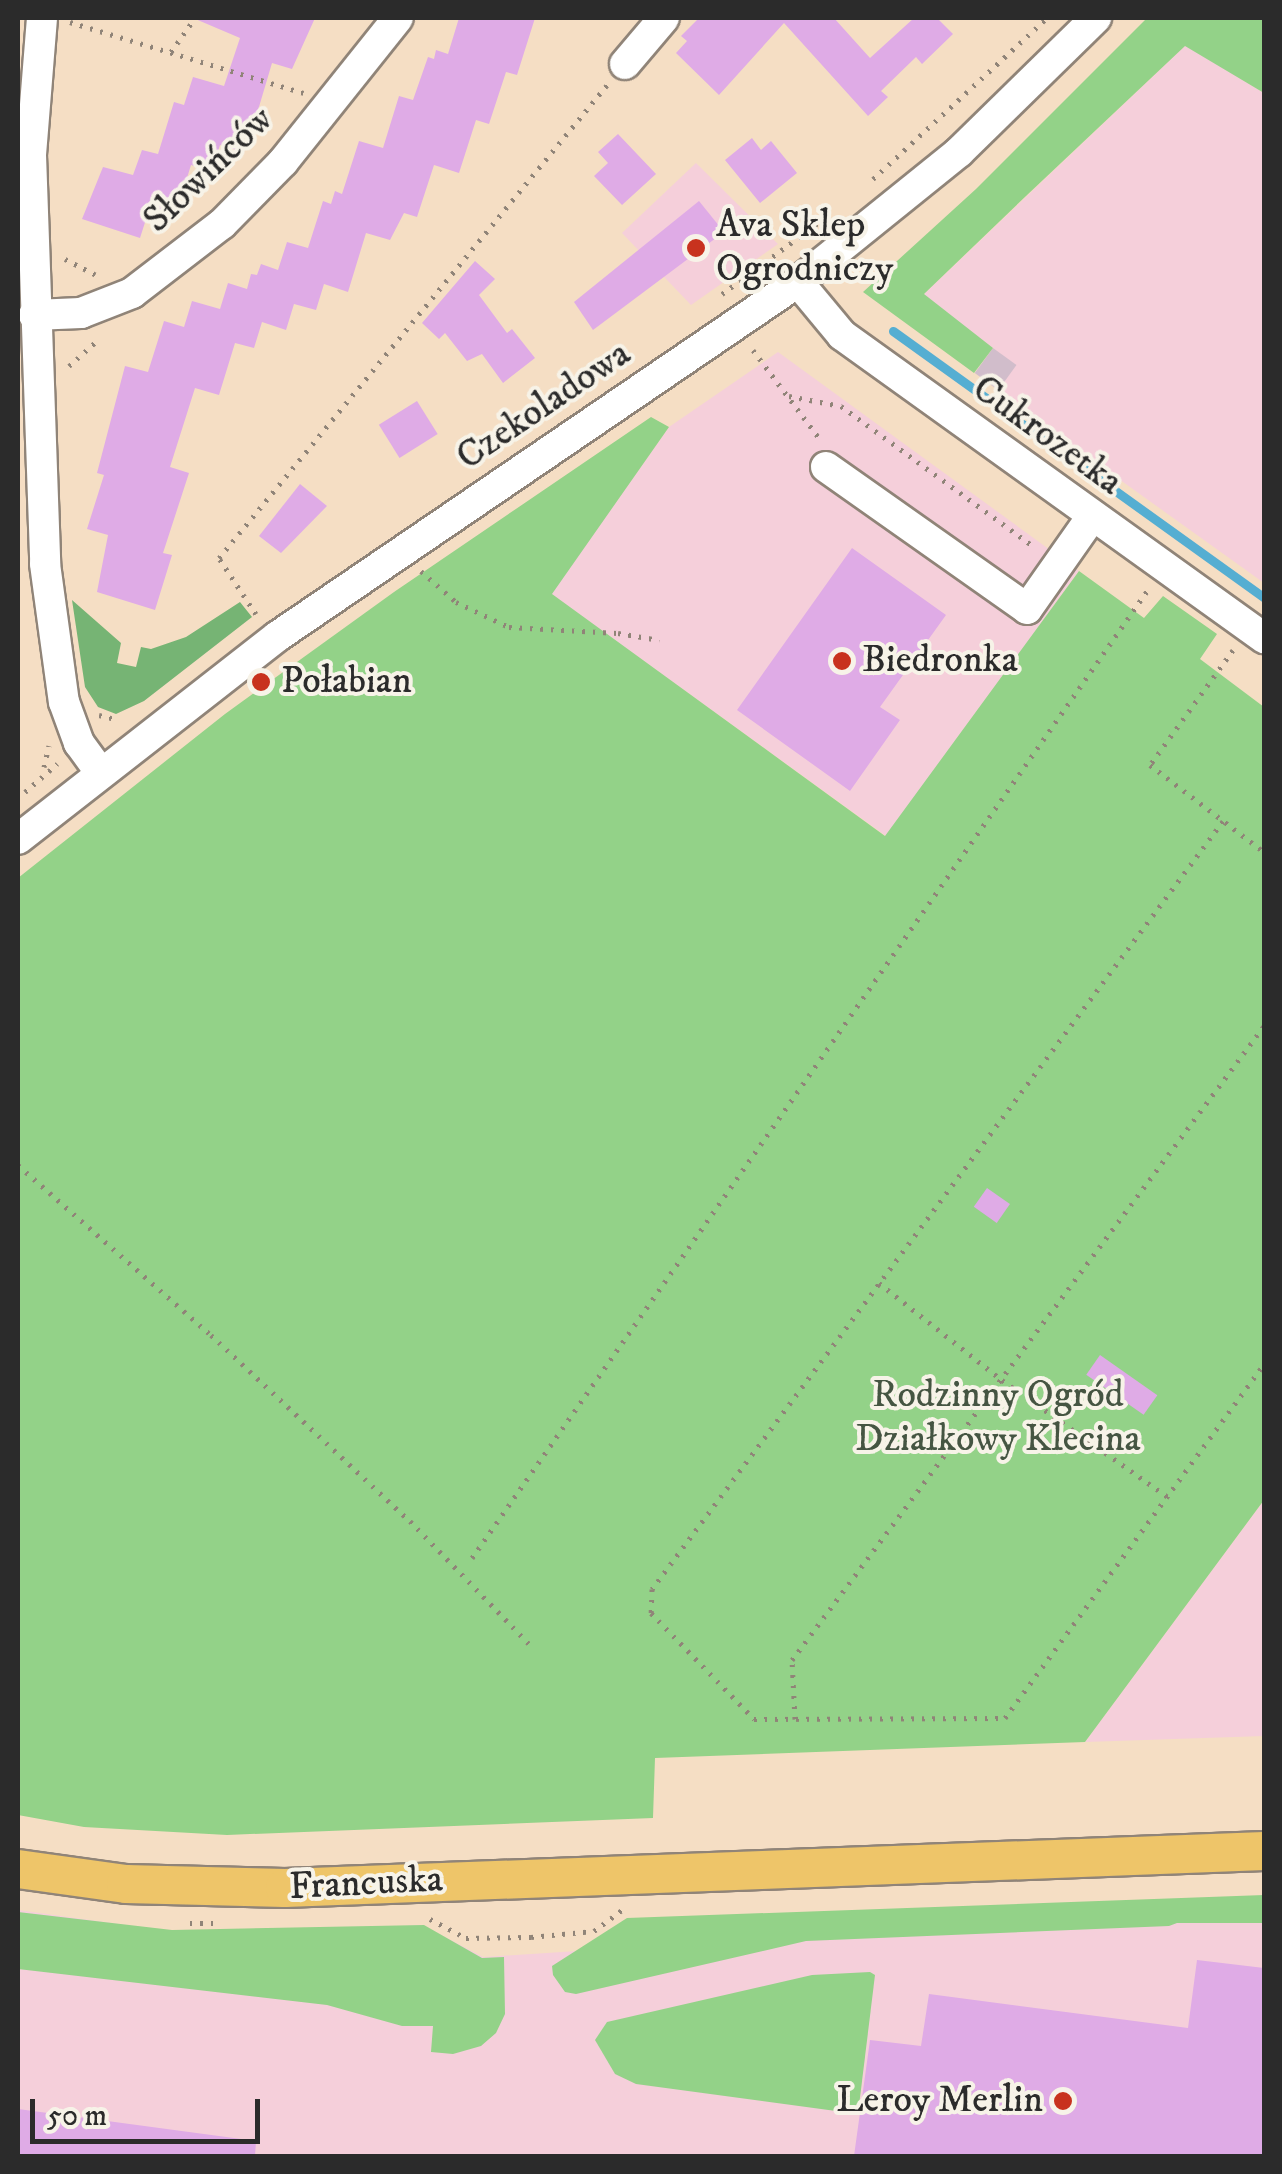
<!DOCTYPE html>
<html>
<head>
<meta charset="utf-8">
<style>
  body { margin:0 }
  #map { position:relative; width:1282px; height:2174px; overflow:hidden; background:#f5dec4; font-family:"IM FELL DW Pica",serif }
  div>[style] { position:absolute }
  .built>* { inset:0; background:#f5cfda }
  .industrial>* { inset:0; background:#d1bdcb; transform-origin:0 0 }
  .green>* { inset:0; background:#93d288 }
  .forest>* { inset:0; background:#76b474 }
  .stream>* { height:9px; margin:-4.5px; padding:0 4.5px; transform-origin:4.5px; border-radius:4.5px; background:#55aed2 }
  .building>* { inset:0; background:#dfabe6; transform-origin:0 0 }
  .path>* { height:5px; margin-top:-2.5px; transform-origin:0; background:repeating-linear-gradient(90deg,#908478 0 2.5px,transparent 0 10.5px) }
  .roads { filter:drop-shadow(2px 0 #908478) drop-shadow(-2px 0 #908478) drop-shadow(0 2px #908478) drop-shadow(0 -2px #908478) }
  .minor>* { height:30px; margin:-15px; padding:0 15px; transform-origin:15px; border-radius:15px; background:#fff }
  .major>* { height:38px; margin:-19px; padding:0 19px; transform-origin:19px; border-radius:19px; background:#eec569 }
  .dots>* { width:28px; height:28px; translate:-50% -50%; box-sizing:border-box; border:5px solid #f7f3e8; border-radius:50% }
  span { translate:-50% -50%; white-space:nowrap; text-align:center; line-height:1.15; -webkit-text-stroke:8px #f7f3e8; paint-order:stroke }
  .street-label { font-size:38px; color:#2b2b2b }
  .poi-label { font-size:38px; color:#2b2b2b }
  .left { translate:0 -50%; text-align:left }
  .right { translate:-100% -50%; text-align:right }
  .park-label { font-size:38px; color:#455542 }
  .frame { position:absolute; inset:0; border:20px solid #2b2b2b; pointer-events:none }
  .scale { position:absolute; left:30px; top:2099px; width:230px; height:45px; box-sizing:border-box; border:5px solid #2b2b2b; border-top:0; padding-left:12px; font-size:30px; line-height:35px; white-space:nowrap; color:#2b2b2b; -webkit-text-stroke:8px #f7f3e8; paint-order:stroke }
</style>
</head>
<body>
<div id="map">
  <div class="built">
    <div style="clip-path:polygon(1186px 45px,1264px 93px,1264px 583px,996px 391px,1015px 365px,923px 295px)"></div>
    <div style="clip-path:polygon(696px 163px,778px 244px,691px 305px,622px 233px)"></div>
    <div style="clip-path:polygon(778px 352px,1079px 571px,886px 836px,551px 594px,669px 427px)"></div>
    <div style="clip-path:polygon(1264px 1500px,1264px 1736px,1085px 1742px)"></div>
    <div style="clip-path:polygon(1264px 1907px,1264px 2156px,18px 2156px,18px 1910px,212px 1937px,422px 1925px,483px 1957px)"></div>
  </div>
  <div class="industrial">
    <div style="left:993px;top:348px;width:29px;height:31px;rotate:36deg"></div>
  </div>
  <div class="green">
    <div style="clip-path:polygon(1147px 18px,1264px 18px,1264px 93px,1185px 46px,1026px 196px,924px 294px,993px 348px,974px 373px,863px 292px,976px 189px)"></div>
    <div style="clip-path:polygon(651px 417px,669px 427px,552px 594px,885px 836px,1079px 571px,1144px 618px,1163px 596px,1217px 634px,1200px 659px,1264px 707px,1264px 1500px,1085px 1742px,655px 1758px,653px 1818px,227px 1835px,84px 1827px,18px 1815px,18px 878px,225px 714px,394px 592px)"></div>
    <div style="clip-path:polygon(1264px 1895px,1264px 1923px,1177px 1923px,1169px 1926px,806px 1941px,576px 1994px,565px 1992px,553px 1975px,552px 1966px,627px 1918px)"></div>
    <div style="clip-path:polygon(18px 1912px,172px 1930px,424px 1925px,482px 1958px,504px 1957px,505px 2014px,496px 2033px,481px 2046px,453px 2054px,431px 2052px,433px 2026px,402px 2026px,327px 2005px,18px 1969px)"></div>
    <div style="clip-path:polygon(870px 1972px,875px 1975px,858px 2114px,636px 2084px,615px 2074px,595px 2040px,607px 2022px,812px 1975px)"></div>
  </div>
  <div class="forest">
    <div style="clip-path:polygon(72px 600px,121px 643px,117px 663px,136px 667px,141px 647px,151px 649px,186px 637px,240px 602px,252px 617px,144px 701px,116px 714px,98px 707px,85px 687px)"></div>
  </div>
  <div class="stream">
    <div style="left:893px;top:331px;width:457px;rotate:35.7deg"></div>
  </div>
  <div class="building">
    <div style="clip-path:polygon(193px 18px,315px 18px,292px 69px,272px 63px,253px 127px,244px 125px,236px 150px,220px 145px,212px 172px,191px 165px,183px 191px,176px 189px,167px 216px,149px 210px,140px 238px,82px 219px,103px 167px,133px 175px,142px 150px,158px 154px,174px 102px,184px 105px,193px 77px,224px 86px,240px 38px)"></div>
    <div style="clip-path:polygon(459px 18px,535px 18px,517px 75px,506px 72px,489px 124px,476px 120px,459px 173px,434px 165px,417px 217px,404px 213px,390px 240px,366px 233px,348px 292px,324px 284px,316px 310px,294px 304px,286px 330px,262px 322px,254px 348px,235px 343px,219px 395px,195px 388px,170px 467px,189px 473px,163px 553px,172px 555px,155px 610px,97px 592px,108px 535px,87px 529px,104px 475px,97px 473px,125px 366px,148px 372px,164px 321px,184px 327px,192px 301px,220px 309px,228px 283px,247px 289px,251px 274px,257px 275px,261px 264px,278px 270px,287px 242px,308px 248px,323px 201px,331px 204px,335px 191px,342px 194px,359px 141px,383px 148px,399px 96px,413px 100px,428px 57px,434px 59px,436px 50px,448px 54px)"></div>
    <div style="clip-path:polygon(699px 18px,834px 18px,870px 58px,914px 18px,937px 18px,953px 34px,922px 64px,916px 57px,881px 91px,888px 97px,868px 116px,784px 23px,719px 95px,676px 53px,687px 41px,681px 36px)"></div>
    <div style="clip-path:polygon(618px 134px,656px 174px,622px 205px,594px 176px,608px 163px,598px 152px)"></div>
    <div style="clip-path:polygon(752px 138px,761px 150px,771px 141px,797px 173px,760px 203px,725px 160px)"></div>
    <div style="clip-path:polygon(699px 201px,724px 232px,593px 330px,574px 302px)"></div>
    <div style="clip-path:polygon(475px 261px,495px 279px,479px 295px,507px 333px,512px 329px,535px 358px,503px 383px,482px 354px,467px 361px,445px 333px,439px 339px,422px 323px)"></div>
    <div style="left:417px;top:401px;width:39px;height:45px;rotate:58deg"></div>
    <div style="clip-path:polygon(300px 484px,327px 506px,281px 553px,259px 536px)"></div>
    <div style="clip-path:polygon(852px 548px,946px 615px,880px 707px,900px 720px,850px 791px,737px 710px)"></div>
    <div style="left:987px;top:1188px;width:28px;height:23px;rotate:35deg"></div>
    <div style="left:1100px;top:1355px;width:70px;height:24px;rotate:35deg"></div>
    <div style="clip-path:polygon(1197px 1960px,1264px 1968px,1264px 2156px,854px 2156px,870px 2040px,921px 2046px,929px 1994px,1188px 2028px)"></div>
    <div style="clip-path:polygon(18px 2109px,256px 2141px,255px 2156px,18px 2156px)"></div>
  </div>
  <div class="path">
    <div style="left:70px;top:22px;width:244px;rotate:16.9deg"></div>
    <div style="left:171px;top:52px;width:42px;rotate:-54.8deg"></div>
    <div style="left:873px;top:179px;width:237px;rotate:-42.8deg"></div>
    <div style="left:65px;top:259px;width:34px;rotate:27deg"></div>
    <div style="left:722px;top:294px;width:124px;rotate:-36.5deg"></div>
    <div style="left:753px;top:350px;width:110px;rotate:53.1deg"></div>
    <div style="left:69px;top:366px;width:39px;rotate:-42deg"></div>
    <div style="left:789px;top:396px;width:53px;rotate:10.9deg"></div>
    <div style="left:841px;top:406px;width:241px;rotate:36.1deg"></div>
    <div style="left:421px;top:571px;width:47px;rotate:41.5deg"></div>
    <div style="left:456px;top:602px;width:59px;rotate:25.3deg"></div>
    <div style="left:509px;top:627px;width:109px;rotate:3.2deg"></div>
    <div style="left:618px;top:633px;width:42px;rotate:9.7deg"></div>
    <div style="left:256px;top:614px;width:67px;rotate:-123.5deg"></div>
    <div style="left:219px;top:558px;width:612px;rotate:-50.64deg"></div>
    <div style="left:1233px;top:650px;width:142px;rotate:125.8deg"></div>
    <div style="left:1150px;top:765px;width:143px;rotate:37.3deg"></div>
    <div style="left:99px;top:715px;width:16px;rotate:14deg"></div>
    <div style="left:44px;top:767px;width:22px;rotate:-77deg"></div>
    <div style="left:25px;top:792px;width:43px;rotate:-41.2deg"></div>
    <div style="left:1223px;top:821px;width:957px;rotate:126.63deg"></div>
    <div style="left:652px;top:1589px;width:24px;rotate:92deg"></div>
    <div style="left:651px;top:1613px;width:148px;rotate:45.8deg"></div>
    <div style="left:754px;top:1719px;width:251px;rotate:-0.2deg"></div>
    <div style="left:1005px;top:1718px;width:439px;rotate:-53.8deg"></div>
    <div style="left:18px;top:1165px;width:257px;rotate:41.4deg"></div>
    <div style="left:211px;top:1335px;width:272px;rotate:43.1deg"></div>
    <div style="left:410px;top:1521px;width:175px;rotate:45.9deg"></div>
    <div style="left:879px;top:1283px;width:157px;rotate:38.3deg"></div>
    <div style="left:1002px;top:1380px;width:203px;rotate:35.2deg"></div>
    <div style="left:472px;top:1558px;width:1179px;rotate:-55.08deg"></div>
    <div style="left:795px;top:1719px;width:59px;rotate:-92.9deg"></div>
    <div style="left:792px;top:1660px;width:790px;rotate:-53.33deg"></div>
    <div style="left:430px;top:1919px;width:41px;rotate:27.8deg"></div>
    <div style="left:466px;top:1938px;width:65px;rotate:-0.9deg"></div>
    <div style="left:531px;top:1937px;width:63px;rotate:-5.4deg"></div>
    <div style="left:594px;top:1931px;width:35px;rotate:-37deg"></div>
    <div style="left:190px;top:1923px;width:29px"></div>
  </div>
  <div class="roads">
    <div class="minor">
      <div style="left:42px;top:18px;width:137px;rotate:94.6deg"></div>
      <div style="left:31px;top:155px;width:409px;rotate:88deg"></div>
      <div style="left:45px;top:564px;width:139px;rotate:82.2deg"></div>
      <div style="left:64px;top:702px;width:44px;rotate:69.9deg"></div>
      <div style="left:79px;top:743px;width:37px;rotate:54deg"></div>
      <div style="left:625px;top:64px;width:60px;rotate:-49.7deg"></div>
      <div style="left:798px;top:282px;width:69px;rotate:50.3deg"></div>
      <div style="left:842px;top:335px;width:520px;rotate:35.68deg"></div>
      <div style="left:34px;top:315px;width:47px;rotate:-2.4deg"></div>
      <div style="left:81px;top:313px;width:55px;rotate:-21.4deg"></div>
      <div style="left:132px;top:293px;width:113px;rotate:-37.5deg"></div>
      <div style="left:222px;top:224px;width:87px;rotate:-45.5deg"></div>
      <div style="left:283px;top:162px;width:184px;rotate:-51.4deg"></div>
      <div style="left:826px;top:467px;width:246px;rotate:35.2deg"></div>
      <div style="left:1027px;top:609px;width:111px;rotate:-54.9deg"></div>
      <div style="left:18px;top:839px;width:330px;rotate:-38deg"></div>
      <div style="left:278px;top:636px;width:629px;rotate:-34.25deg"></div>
      <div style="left:798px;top:282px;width:207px;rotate:-38.9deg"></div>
      <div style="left:959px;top:152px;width:192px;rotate:-44.4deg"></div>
    </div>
    <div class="major">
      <div style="left:18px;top:1869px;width:109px;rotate:7.9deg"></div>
      <div style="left:126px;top:1884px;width:159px;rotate:1.4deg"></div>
      <div style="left:285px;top:1888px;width:980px;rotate:-2.16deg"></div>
    </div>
  </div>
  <div class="dots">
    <div style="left:696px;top:248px;background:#c8321e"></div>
    <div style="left:842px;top:661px;background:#c8321e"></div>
    <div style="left:261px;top:682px;background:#c8321e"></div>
    <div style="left:1063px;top:2101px;background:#c8321e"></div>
  </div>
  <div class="street-label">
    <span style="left:209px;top:170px;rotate:-44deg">Słowińców</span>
    <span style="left:544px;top:406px;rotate:-34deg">Czekoladowa</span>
    <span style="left:1047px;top:436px;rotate:36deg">Cukrozetka</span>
    <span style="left:366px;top:1884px;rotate:-3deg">Francuska</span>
  </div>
  <div class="poi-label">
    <span class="left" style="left:716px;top:248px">Ava Sklep<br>Ogrodniczy</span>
    <span class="left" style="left:862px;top:661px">Biedronka</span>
    <span class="left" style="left:281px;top:682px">Połabian</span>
    <span class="right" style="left:1043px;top:2101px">Leroy Merlin</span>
  </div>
  <div class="park-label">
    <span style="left:998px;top:1418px">Rodzinny Ogród<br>Działkowy Klecina</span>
  </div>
  <div class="frame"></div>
  <div class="scale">50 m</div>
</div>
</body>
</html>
